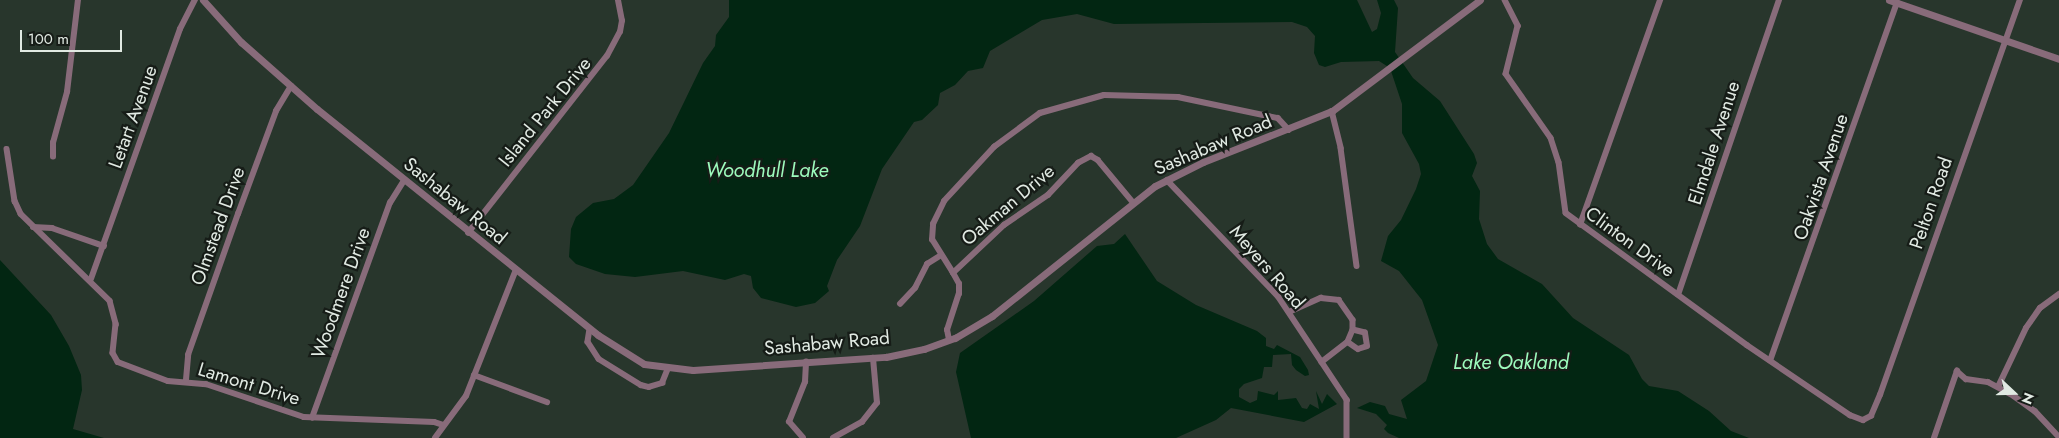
<!DOCTYPE html>
<html>
<head>
<meta charset="utf-8">
<style>
  body { margin:0 }
  #map { position:relative; width:2059px; height:438px; overflow:hidden; background:#28362c; font-family:Jost,sans-serif }
  div>[style] { position:absolute }
  .water>* { inset:0; background:#022612 }
  .minor>* { height:5.5px; margin:-2.75px; padding:0 2.75px; transform-origin:2.75px; border-radius:2.75px; background:#886b7a }
  .tertiary>* { height:7px; margin:-3.5px; padding:0 3.5px; transform-origin:3.5px; border-radius:3.5px; background:#886b7a }
  span { translate:-50% -50%; white-space:nowrap; text-align:center; line-height:1.15; -webkit-text-stroke:4.5px #161c17; paint-order:stroke }
  .street-label { font-size:19px; color:#e1eae3 }
  .water-label { font-size:20px; color:#9dfbbd; font-style:italic }
  .north { position:absolute; left:1989px; top:368px; width:50px; height:50px; -webkit-text-stroke:4px #161c17; paint-order:stroke; rotate:111deg; font-size:14px; font-weight:700; line-height:20px; text-align:center; color:#e1eae3 }
  .north::after { content:''; display:block; margin:auto; width:18px; height:22px; background:#e1eae3; clip-path:polygon(50% 0,100% 100%,50% 72%,0 100%) }
  .scale { position:absolute; left:20px; top:30px; width:102px; height:22px; box-sizing:border-box; border:2px solid #e1eae3; border-top:0; padding-left:6px; font-size:15px; line-height:18px; white-space:nowrap; color:#e1eae3; -webkit-text-stroke:4px #161c17; paint-order:stroke }
</style>
</head>
<body>
<div id="map">
  <div class="water">
    <div style="clip-path:polygon(729px 0,1357px 0,1372px 32px,1377px 29px,1381px 13px,1377px 0,1394px 0,1398px 8px,1395px 52px,1413px 78px,1440px 101px,1474px 154px,1477px 163px,1472px 176px,1480px 191px,1479px 219px,1487px 244px,1498px 259px,1542px 284px,1573px 318px,1629px 355px,1642px 379px,1649px 386px,1678px 391px,1709px 411px,1731px 431px,1749px 438px,1399px 438px,1388px 433px,1384px 429px,1387px 425px,1376px 414px,1357px 408px,1370px 402px,1385px 406px,1389px 414px,1407px 419px,1401px 400px,1426px 381px,1438px 345px,1422px 300px,1399px 271px,1381px 261px,1388px 236px,1401px 220px,1416px 189px,1421px 174px,1419px 164px,1402px 133px,1402px 104px,1390px 68px,1379px 61px,1341px 62px,1325px 67px,1319px 65px,1314px 53px,1315px 36px,1307px 27px,1292px 22px,1114px 24px,1077px 14px,1042px 20px,990px 51px,983px 68px,968px 71px,955px 85px,940px 93px,938px 105px,922px 120px,914px 122px,882px 169px,860px 226px,837px 260px,827px 286px,829px 291px,815px 303px,796px 307px,761px 298px,753px 288px,751px 276px,744px 274px,725px 280px,683px 271px,635px 277px,605px 274px,576px 264px,569px 257px,571px 229px,576px 217px,593px 203px,614px 199px,633px 185px,669px 133px,703px 63px,715px 46px,716px 35px,729px 17px)"></div>
    <div style="clip-path:polygon(1125px 234px,1157px 281px,1196px 305px,1257px 331px,1266px 338px,1266px 346px,1274px 349px,1277px 345px,1300px 357px,1308px 370px,1309px 375px,1305px 376px,1296px 370px,1292px 365px,1291px 354px,1273px 355px,1272px 367px,1264px 367px,1262px 378px,1244px 384px,1239px 389px,1239px 397px,1250px 403px,1257px 400px,1258px 391px,1274px 395px,1278px 391px,1278px 400px,1296px 398px,1302px 408px,1307px 409px,1310px 404px,1319px 409px,1316px 391px,1322px 404px,1327px 394px,1337px 404px,1304px 422px,1231px 408px,1216px 420px,1176px 438px,971px 438px,956px 372px,960px 353px,1034px 301px,1097px 246px,1114px 244px)"></div>
    <div style="clip-path:polygon(0 260px,51px 315px,69px 346px,81px 375px,82px 390px,73px 429px,104px 438px,0 438px)"></div>
  </div>
  <div class="minor">
    <div style="left:1505px;top:0;width:29px;rotate:63deg"></div>
    <div style="left:1518px;top:26px;width:49px;rotate:104deg"></div>
    <div style="left:1506px;top:74px;width:78px;rotate:54.9deg"></div>
    <div style="left:1551px;top:138px;width:25px;rotate:72deg"></div>
    <div style="left:1559px;top:162px;width:51px;rotate:82.2deg"></div>
    <div style="left:1566px;top:213px;width:224px;rotate:36.1deg"></div>
    <div style="left:1747px;top:345px;width:125px;rotate:34.2deg"></div>
    <div style="left:1850px;top:415px;width:14px;rotate:21deg"></div>
    <div style="left:1863px;top:420px;width:9px;rotate:-27deg"></div>
    <div style="left:1871px;top:416px;width:23px;rotate:-67deg"></div>
    <div style="left:1880px;top:395px;width:419px;rotate:-70.5deg"></div>
    <div style="left:1332px;top:111px;width:38px;rotate:76deg"></div>
    <div style="left:1341px;top:148px;width:119px;rotate:82.3deg"></div>
    <div style="left:7px;top:149px;width:53px;rotate:81.3deg"></div>
    <div style="left:15px;top:201px;width:14px;rotate:65deg"></div>
    <div style="left:21px;top:214px;width:124px;rotate:44.3deg"></div>
    <div style="left:110px;top:301px;width:24px;rotate:75deg"></div>
    <div style="left:116px;top:324px;width:29px;rotate:96deg"></div>
    <div style="left:113px;top:353px;width:10px;rotate:61deg"></div>
    <div style="left:118px;top:362px;width:53px;rotate:20.8deg"></div>
    <div style="left:168px;top:381px;width:38px;rotate:5deg"></div>
    <div style="left:206px;top:384px;width:103px;rotate:18.6deg"></div>
    <div style="left:304px;top:417px;width:130px;rotate:2.2deg"></div>
    <div style="left:434px;top:422px;width:10px;rotate:17deg"></div>
    <div style="left:53px;top:157px;width:14px;rotate:-90deg"></div>
    <div style="left:53px;top:143px;width:53px;rotate:-74.6deg"></div>
    <div style="left:67px;top:92px;width:93px;rotate:-83.2deg"></div>
    <div style="left:1167px;top:180px;width:161px;rotate:46.3deg"></div>
    <div style="left:1278px;top:296px;width:125px;rotate:56.4deg"></div>
    <div style="left:1347px;top:400px;width:38px;rotate:90deg"></div>
    <div style="left:1580px;top:225px;width:239px;rotate:-70.4deg"></div>
    <div style="left:33px;top:227px;width:19px;rotate:3deg"></div>
    <div style="left:52px;top:228px;width:55px;rotate:19.1deg"></div>
    <div style="left:468px;top:233px;width:225px;rotate:-51.9deg"></div>
    <div style="left:607px;top:56px;width:27px;rotate:-62deg"></div>
    <div style="left:620px;top:32px;width:11px;rotate:-80deg"></div>
    <div style="left:622px;top:21px;width:21px;rotate:-101deg"></div>
    <div style="left:953px;top:273px;width:39px;rotate:-122deg"></div>
    <div style="left:932px;top:240px;width:16px;rotate:-86deg"></div>
    <div style="left:933px;top:224px;width:25px;rotate:-64deg"></div>
    <div style="left:944px;top:201px;width:74px;rotate:-47.2deg"></div>
    <div style="left:994px;top:147px;width:57px;rotate:-36.5deg"></div>
    <div style="left:1040px;top:113px;width:66px;rotate:-15.7deg"></div>
    <div style="left:1104px;top:95px;width:74px;rotate:1.5deg"></div>
    <div style="left:1178px;top:97px;width:102px;rotate:11.9deg"></div>
    <div style="left:1278px;top:118px;width:16px;rotate:47deg"></div>
    <div style="left:91px;top:279px;width:265px;rotate:-70.4deg"></div>
    <div style="left:180px;top:29px;width:33px;rotate:-63deg"></div>
    <div style="left:1678px;top:295px;width:312px;rotate:-71.1deg"></div>
    <div style="left:900px;top:304px;width:22px;rotate:-47deg"></div>
    <div style="left:915px;top:288px;width:27px;rotate:-63deg"></div>
    <div style="left:927px;top:264px;width:15px;rotate:-32deg"></div>
    <div style="left:1289px;top:312px;width:35px;rotate:-24deg"></div>
    <div style="left:1321px;top:298px;width:18px;rotate:6deg"></div>
    <div style="left:1339px;top:300px;width:24px;rotate:55deg"></div>
    <div style="left:1353px;top:320px;width:10px;rotate:90deg"></div>
    <div style="left:1353px;top:330px;width:13px;rotate:113deg"></div>
    <div style="left:1348px;top:342px;width:33px;rotate:142deg"></div>
    <div style="left:590px;top:329px;width:13px;rotate:99deg"></div>
    <div style="left:588px;top:342px;width:20px;rotate:57deg"></div>
    <div style="left:599px;top:359px;width:49px;rotate:31.8deg"></div>
    <div style="left:641px;top:385px;width:8px;rotate:14deg"></div>
    <div style="left:649px;top:387px;width:14px;rotate:-17deg"></div>
    <div style="left:662px;top:383px;width:16px;rotate:-68deg"></div>
    <div style="left:949px;top:340px;width:10px;rotate:-101deg"></div>
    <div style="left:947px;top:330px;width:38px;rotate:-72deg"></div>
    <div style="left:959px;top:294px;width:10px;rotate:-90deg"></div>
    <div style="left:959px;top:284px;width:13px;rotate:-119deg"></div>
    <div style="left:953px;top:273px;width:70px;rotate:-43.3deg"></div>
    <div style="left:1004px;top:225px;width:53px;rotate:-34.3deg"></div>
    <div style="left:1048px;top:195px;width:44px;rotate:-46.8deg"></div>
    <div style="left:1078px;top:163px;width:15px;rotate:-28deg"></div>
    <div style="left:1091px;top:156px;width:8px;rotate:30deg"></div>
    <div style="left:1098px;top:160px;width:55px;rotate:50.2deg"></div>
    <div style="left:1348px;top:342px;width:12px;rotate:35deg"></div>
    <div style="left:1358px;top:349px;width:9px;rotate:-18deg"></div>
    <div style="left:1367px;top:346px;width:13px;rotate:-99deg"></div>
    <div style="left:1365px;top:333px;width:12px;rotate:-166deg"></div>
    <div style="left:1770px;top:361px;width:380px;rotate:-70.5deg"></div>
    <div style="left:474px;top:375px;width:78px;rotate:20.3deg"></div>
    <div style="left:186px;top:380px;width:25px;rotate:-85deg"></div>
    <div style="left:188px;top:355px;width:150px;rotate:-70.5deg"></div>
    <div style="left:238px;top:214px;width:110px;rotate:-69.7deg"></div>
    <div style="left:276px;top:111px;width:29px;rotate:-59deg"></div>
    <div style="left:1998px;top:387px;width:65px;rotate:-64.6deg"></div>
    <div style="left:2026px;top:328px;width:24px;rotate:-55deg"></div>
    <div style="left:2040px;top:308px;width:24px;rotate:-36deg"></div>
    <div style="left:312px;top:418px;width:229px;rotate:-70.1deg"></div>
    <div style="left:390px;top:203px;width:26px;rotate:-58deg"></div>
    <div style="left:435px;top:438px;width:52px;rotate:-53.6deg"></div>
    <div style="left:466px;top:396px;width:136px;rotate:-68.4deg"></div>
    <div style="left:803px;top:438px;width:21px;rotate:-131deg"></div>
    <div style="left:789px;top:422px;width:43px;rotate:-68.2deg"></div>
    <div style="left:805px;top:382px;width:20px;rotate:-87deg"></div>
    <div style="left:833px;top:438px;width:33px;rotate:-29deg"></div>
    <div style="left:862px;top:422px;width:24px;rotate:-52deg"></div>
    <div style="left:877px;top:403px;width:45px;rotate:-95.1deg"></div>
    <div style="left:1934px;top:438px;width:71px;rotate:-71.1deg"></div>
    <div style="left:1957px;top:371px;width:12px;rotate:42deg"></div>
    <div style="left:1966px;top:379px;width:22px;rotate:8deg"></div>
    <div style="left:1988px;top:382px;width:30px;rotate:28deg"></div>
    <div style="left:2014px;top:396px;width:26px;rotate:36deg"></div>
    <div style="left:2035px;top:411px;width:35px;rotate:47deg"></div>
  </div>
  <div class="tertiary">
    <div style="left:203px;top:0;width:57px;rotate:47.9deg"></div>
    <div style="left:241px;top:42px;width:101px;rotate:41.4deg"></div>
    <div style="left:317px;top:109px;width:361px;rotate:38.8deg"></div>
    <div style="left:598px;top:335px;width:54px;rotate:32.2deg"></div>
    <div style="left:644px;top:364px;width:49px;rotate:7deg"></div>
    <div style="left:693px;top:370px;width:193px;rotate:-3.9deg"></div>
    <div style="left:886px;top:357px;width:39px;rotate:-12deg"></div>
    <div style="left:924px;top:349px;width:33px;rotate:-20deg"></div>
    <div style="left:955px;top:338px;width:43px;rotate:-30.7deg"></div>
    <div style="left:992px;top:316px;width:208px;rotate:-38.6deg"></div>
    <div style="left:1155px;top:186px;width:54px;rotate:-26.6deg"></div>
    <div style="left:1203px;top:162px;width:139px;rotate:-21.6deg"></div>
    <div style="left:1332px;top:111px;width:185px;rotate:-36.9deg"></div>
    <div style="left:1889px;top:0;width:180px;rotate:19.1deg"></div>
  </div>
  <div class="street-label">
    <span style="left:545px;top:112px;rotate:-51deg">Island Park Drive</span>
    <span style="left:133px;top:117px;rotate:-70deg">Letart Avenue</span>
    <span style="left:1714px;top:143px;rotate:-72deg">Elmdale Avenue</span>
    <span style="left:1213px;top:145px;rotate:-23deg">Sashabaw Road</span>
    <span style="left:1821px;top:177px;rotate:-71deg">Oakvista Avenue</span>
    <span style="left:455px;top:201px;rotate:39deg">Sashabaw Road</span>
    <span style="left:1931px;top:203px;rotate:-71deg">Pelton Road</span>
    <span style="left:1008px;top:205px;rotate:-40deg">Oakman Drive</span>
    <span style="left:218px;top:226px;rotate:-70deg">Olmstead Drive</span>
    <span style="left:1630px;top:242px;rotate:36deg">Clinton Drive</span>
    <span style="left:1267px;top:267px;rotate:49deg">Meyers Road</span>
    <span style="left:341px;top:293px;rotate:-70deg">Woodmere Drive</span>
    <span style="left:827px;top:343px;rotate:-5deg">Sashabaw Road</span>
    <span style="left:249px;top:384px;rotate:17deg">Lamont Drive</span>
  </div>
  <div class="water-label">
    <span style="left:767px;top:170px">Woodhull Lake</span>
    <span style="left:1511px;top:362px">Lake Oakland</span>
  </div>
  <div class="north">N</div>
  <div class="scale">100 m</div>
</div>
</body>
</html>
